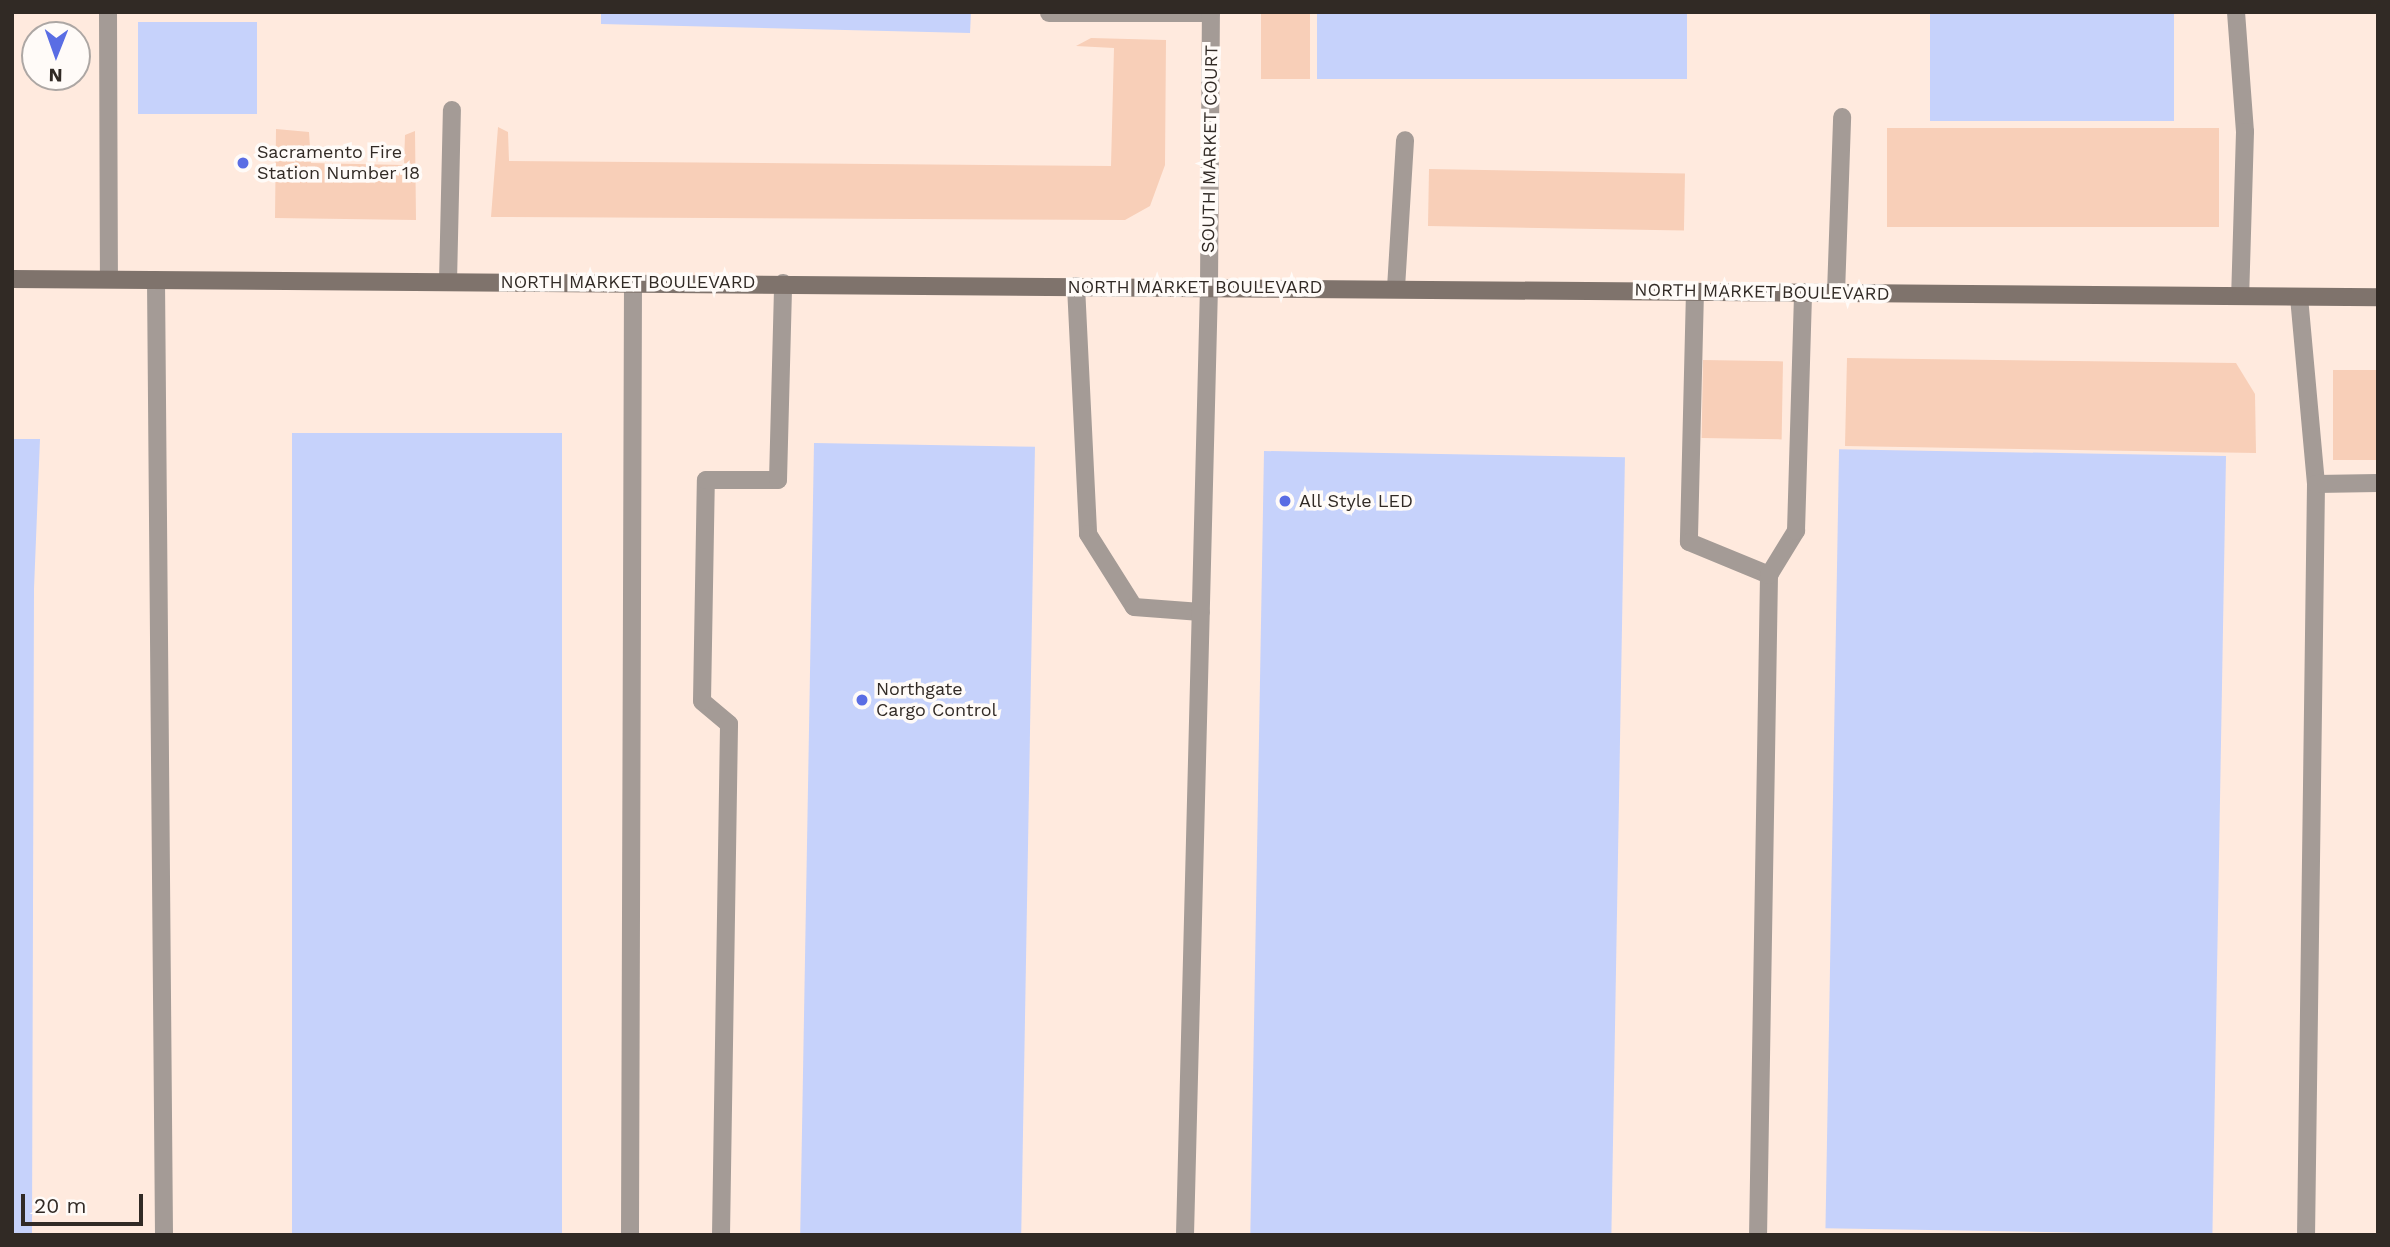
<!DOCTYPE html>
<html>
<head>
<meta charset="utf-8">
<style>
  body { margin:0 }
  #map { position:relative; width:2390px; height:1247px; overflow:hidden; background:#ffeade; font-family:"Work Sans",sans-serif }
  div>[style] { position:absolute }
  .green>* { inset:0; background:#f8cfb8; transform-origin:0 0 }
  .building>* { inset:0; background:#c6d2fb; transform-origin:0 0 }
  .lane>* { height:18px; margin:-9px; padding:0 9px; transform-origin:9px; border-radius:9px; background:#a49b96 }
  .street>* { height:18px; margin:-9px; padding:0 9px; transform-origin:9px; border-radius:9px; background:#a49b96 }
  .secondary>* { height:18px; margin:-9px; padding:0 9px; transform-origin:9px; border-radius:9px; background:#7f736c }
  .dots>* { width:19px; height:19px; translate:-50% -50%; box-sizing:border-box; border:4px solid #fffbf8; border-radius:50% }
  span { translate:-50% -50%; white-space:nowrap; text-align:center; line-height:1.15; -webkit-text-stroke:7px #fffbf8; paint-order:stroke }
  .street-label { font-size:18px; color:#312a25 }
  .poi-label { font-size:18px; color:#312a25 }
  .left { translate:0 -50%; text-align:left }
  .frame { position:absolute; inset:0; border:14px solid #312a25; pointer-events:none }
  .north { position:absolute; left:21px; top:21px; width:70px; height:70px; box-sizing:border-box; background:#fffbf8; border:2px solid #ada7a4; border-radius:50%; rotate:181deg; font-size:19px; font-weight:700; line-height:28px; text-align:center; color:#312a25 }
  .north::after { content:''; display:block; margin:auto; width:24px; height:32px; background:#5a6de4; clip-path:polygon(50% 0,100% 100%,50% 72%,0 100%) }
  .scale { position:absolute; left:21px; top:1194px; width:122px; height:32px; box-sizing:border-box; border:4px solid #312a25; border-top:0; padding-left:9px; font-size:21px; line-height:24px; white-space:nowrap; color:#312a25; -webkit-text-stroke:5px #fffbf8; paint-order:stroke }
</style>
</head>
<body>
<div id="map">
  <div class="green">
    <div style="left:1261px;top:12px;width:49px;height:67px"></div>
    <div style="clip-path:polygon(1091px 38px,1166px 40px,1165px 165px,1150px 206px,1125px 220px,491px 217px,498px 127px,508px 132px,509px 161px,1111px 166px,1114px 48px,1076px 46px)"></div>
    <div style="left:1887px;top:128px;width:332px;height:99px"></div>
    <div style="clip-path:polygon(276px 129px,309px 132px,311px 163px,404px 165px,405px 135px,415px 131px,416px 220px,275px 218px)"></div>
    <div style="left:1429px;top:169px;width:256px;height:57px;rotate:1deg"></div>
    <div style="clip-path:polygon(1847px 358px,2236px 363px,2255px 394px,2256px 453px,1845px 446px)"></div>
    <div style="left:1703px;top:360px;width:80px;height:78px;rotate:1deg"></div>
    <div style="left:2333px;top:370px;width:45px;height:90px"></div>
  </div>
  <div class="building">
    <div style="clip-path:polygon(601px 12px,971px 12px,970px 33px,601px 24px)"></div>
    <div style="left:1317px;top:12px;width:370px;height:67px"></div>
    <div style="left:1930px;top:12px;width:244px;height:109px"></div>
    <div style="left:138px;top:22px;width:119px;height:92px"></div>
    <div style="left:292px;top:433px;width:270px;height:802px"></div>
    <div style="clip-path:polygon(12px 439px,40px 439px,34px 589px,32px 1235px,12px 1235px)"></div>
    <div style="left:814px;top:443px;width:221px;height:792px;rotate:1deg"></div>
    <div style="left:1264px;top:451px;width:361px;height:784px;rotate:1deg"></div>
    <div style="left:2226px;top:456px;width:779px;height:387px;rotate:91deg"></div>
  </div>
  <div class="lane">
    <div style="left:108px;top:12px;width:267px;rotate:89.8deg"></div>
    <div style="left:2236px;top:12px;width:120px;rotate:85.7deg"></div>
    <div style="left:2245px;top:132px;width:164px;rotate:91.7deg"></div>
    <div style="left:1049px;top:13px;width:162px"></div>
    <div style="left:156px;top:280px;width:955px;rotate:89.52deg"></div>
    <div style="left:448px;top:282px;width:172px;rotate:-88.7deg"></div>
    <div style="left:1076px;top:286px;width:248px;rotate:87.2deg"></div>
    <div style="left:1088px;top:534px;width:86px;rotate:57.8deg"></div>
    <div style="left:1134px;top:607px;width:67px;rotate:4.3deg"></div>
    <div style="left:1396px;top:288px;width:148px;rotate:-86.5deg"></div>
    <div style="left:1695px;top:291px;width:251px;rotate:91.4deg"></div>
    <div style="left:1689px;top:542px;width:87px;rotate:22.4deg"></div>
    <div style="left:1769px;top:575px;width:660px;rotate:90.95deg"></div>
    <div style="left:1836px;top:293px;width:176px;rotate:-88deg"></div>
    <div style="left:2299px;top:297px;width:188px;rotate:84.8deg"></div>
    <div style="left:2316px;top:484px;width:751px;rotate:90.76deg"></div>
    <div style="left:2316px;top:484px;width:62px;rotate:-0.9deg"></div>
    <div style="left:1769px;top:575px;width:52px;rotate:-58.5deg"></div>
    <div style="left:1796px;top:531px;width:239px;rotate:-88.3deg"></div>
    <div style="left:630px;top:1235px;width:953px;rotate:-89.82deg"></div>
    <div style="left:721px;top:1235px;width:511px;rotate:-89.1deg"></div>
    <div style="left:729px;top:724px;width:35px;rotate:-140deg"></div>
    <div style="left:702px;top:701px;width:221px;rotate:-89deg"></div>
    <div style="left:706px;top:480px;width:72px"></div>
    <div style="left:778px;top:480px;width:197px;rotate:-88.5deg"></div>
    <div style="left:1185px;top:1235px;width:948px;rotate:-88.55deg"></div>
  </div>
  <div class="street">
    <div style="left:1209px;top:287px;width:275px;rotate:-89.6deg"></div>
  </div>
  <div class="secondary">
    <div style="left:12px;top:279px;width:2366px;rotate:0.44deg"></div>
  </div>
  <div class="dots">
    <div style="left:243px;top:163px;background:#5a6de4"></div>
    <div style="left:1285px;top:501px;background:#5a6de4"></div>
    <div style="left:862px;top:700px;background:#5a6de4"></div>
  </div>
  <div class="street-label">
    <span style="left:1210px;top:149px;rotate:-89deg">SOUTH MARKET COURT</span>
    <span style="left:628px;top:282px">NORTH MARKET BOULEVARD</span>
    <span style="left:1195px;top:287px">NORTH MARKET BOULEVARD</span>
    <span style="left:1762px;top:292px;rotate:1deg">NORTH MARKET BOULEVARD</span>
  </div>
  <div class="poi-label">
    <span class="left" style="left:257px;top:163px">Sacramento Fire<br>Station Number 18</span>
    <span class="left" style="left:1299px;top:501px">All Style LED</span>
    <span class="left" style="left:876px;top:700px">Northgate<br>Cargo Control</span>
  </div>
  <div class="frame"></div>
  <div class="north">N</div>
  <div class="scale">20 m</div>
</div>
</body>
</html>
